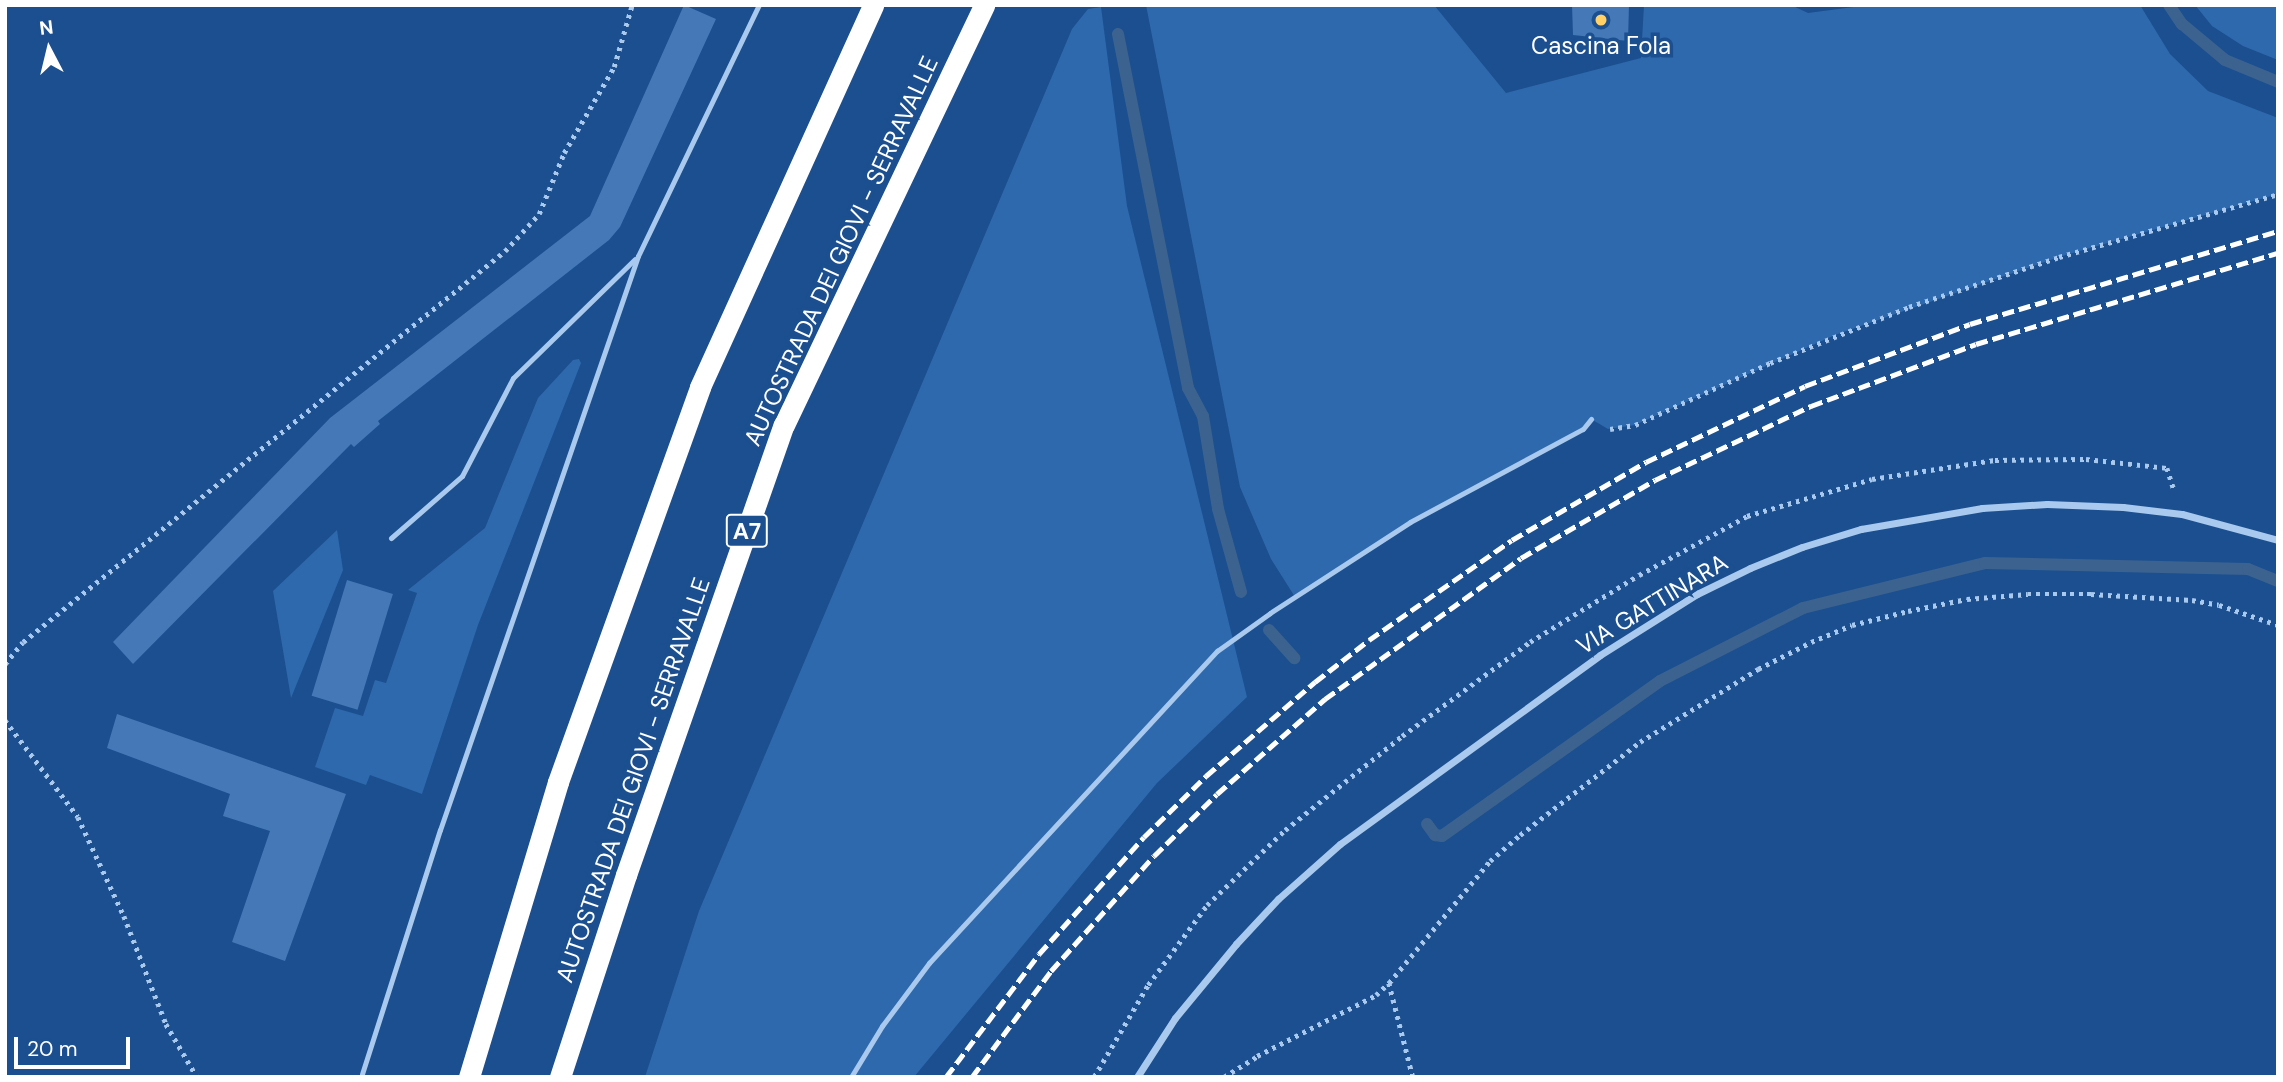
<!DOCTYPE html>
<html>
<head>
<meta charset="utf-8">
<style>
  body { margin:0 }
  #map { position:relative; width:2283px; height:1082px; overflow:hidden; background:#1b4f8f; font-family:"DM Sans",sans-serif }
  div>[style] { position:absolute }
  .green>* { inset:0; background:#2e69ad }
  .stream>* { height:12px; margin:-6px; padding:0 6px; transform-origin:6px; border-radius:6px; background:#3c6290 }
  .building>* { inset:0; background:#4478b7; transform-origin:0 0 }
  .path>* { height:4.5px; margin-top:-2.25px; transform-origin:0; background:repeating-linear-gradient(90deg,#a9c9ee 0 3.5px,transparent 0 8.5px) }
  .lane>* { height:5px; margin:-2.5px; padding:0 2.5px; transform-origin:2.5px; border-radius:2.5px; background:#a9c9ee }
  .street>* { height:7px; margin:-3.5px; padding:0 3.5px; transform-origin:3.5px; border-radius:3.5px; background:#a9c9ee }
  .highway>* { height:21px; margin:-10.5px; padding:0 10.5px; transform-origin:10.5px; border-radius:10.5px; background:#fff }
  .rail>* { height:5px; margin-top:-2.5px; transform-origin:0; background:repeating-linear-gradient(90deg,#fff 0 12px,transparent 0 17px) }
  .dots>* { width:19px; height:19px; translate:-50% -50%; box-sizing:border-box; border:4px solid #1b4f8f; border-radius:50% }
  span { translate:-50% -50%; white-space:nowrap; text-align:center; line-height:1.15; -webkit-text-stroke:7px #1b4f8f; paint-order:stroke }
  .shield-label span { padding:2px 5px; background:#1b4f8f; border:2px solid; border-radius:5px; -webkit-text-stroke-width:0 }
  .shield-label { font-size:23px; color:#fff; font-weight:700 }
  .poi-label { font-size:24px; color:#fff }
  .street-label { font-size:24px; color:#fff }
  .frame { position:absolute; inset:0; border:7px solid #fff; pointer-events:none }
  .north { position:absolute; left:14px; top:14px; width:70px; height:70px; -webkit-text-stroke:5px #1b4f8f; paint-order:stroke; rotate:353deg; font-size:19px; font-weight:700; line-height:28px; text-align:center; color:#fff }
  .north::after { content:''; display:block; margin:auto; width:24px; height:32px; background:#fff; clip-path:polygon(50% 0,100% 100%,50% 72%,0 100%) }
  .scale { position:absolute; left:14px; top:1037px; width:116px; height:32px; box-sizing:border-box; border:4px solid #fff; border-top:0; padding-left:9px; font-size:21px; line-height:24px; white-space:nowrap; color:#fff; -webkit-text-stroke:5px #1b4f8f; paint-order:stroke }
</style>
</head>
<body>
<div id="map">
  <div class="green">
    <div style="clip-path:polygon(1146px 5px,1434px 5px,1506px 93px,1641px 58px,1644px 5px,1791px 5px,1808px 13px,1869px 5px,2140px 5px,2170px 54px,2208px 91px,2278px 118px,2278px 194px,2059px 257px,1835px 335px,1635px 425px,1608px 429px,1591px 419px,1583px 429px,1443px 503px,1295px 597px,1271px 559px,1240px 487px)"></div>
    <div style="clip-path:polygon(2195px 5px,2278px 5px,2278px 60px,2243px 46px,2212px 26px)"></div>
    <div style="clip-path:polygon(1101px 7px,1127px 206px,1247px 697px,1157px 783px,914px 1077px,645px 1077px,699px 911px,989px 225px,1072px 29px,1088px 9px)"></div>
    <div style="clip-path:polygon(579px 359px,581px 363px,478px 625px,422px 794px,370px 775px,366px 785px,315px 767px,335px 708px,363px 716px,375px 680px,386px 683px,417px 593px,408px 590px,485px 528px,538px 398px,573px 360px)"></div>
    <div style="clip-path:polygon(337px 530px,343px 570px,291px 698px,273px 591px)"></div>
  </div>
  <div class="stream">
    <div style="left:2169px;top:5px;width:23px;rotate:56deg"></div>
    <div style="left:2182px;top:24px;width:56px;rotate:39.9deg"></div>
    <div style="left:2225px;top:60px;width:57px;rotate:22.5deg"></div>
    <div style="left:1118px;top:34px;width:361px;rotate:78.8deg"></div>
    <div style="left:1188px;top:388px;width:32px;rotate:62deg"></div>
    <div style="left:1203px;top:416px;width:94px;rotate:80.8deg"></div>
    <div style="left:1218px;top:509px;width:86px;rotate:74.5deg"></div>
    <div style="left:1269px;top:630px;width:38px;rotate:48deg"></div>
    <div style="left:1427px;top:824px;width:14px;rotate:54deg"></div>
    <div style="left:1435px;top:835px;width:7px;rotate:8deg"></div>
    <div style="left:1442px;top:836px;width:267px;rotate:-35.4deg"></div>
    <div style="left:1660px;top:681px;width:161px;rotate:-27deg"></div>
    <div style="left:1803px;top:608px;width:187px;rotate:-13.9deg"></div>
    <div style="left:1985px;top:563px;width:263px;rotate:1.3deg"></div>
    <div style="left:2248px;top:569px;width:32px;rotate:22deg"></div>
  </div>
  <div class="building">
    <div style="clip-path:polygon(684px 5px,716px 19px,620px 227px,609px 240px,378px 421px,380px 424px,354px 447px,351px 444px,133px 664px,113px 642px,330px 418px,590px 216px)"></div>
    <div style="clip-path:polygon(1572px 5px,1629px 5px,1628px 41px,1573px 35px)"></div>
    <div style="left:347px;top:580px;width:48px;height:121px;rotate:17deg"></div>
    <div style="clip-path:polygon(117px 714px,346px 794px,285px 961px,232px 942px,270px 831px,223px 816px,230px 794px,107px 748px)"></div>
  </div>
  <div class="path">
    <div style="left:1610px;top:429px;width:25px;rotate:-9deg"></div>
    <div style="left:1635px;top:425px;width:149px;rotate:-24.7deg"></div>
    <div style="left:1770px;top:363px;width:150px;rotate:-21.9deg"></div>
    <div style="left:1909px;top:307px;width:158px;rotate:-18.4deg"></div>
    <div style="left:2059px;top:257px;width:228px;rotate:-16deg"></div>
    <div style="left:5px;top:664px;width:28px;rotate:-51deg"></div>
    <div style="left:23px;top:642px;width:621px;rotate:-39.05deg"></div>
    <div style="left:505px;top:251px;width:50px;rotate:-47.4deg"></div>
    <div style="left:539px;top:214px;width:66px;rotate:-67.7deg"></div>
    <div style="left:564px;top:153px;width:99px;rotate:-59.8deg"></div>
    <div style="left:614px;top:67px;width:65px;rotate:-73.8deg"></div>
    <div style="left:5px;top:720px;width:121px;rotate:53deg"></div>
    <div style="left:78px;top:817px;width:109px;rotate:65.1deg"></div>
    <div style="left:124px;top:916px;width:116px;rotate:68.7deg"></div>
    <div style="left:166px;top:1024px;width:61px;rotate:59.7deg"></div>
    <div style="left:1389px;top:983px;width:97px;rotate:75.7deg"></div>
    <div style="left:1094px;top:1077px;width:107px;rotate:-59.6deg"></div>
    <div style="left:1148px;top:985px;width:99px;rotate:-53.6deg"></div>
    <div style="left:1207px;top:905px;width:108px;rotate:-43.9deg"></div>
    <div style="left:1285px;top:830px;width:150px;rotate:-38.8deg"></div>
    <div style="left:1402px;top:736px;width:159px;rotate:-36.3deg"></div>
    <div style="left:1530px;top:642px;width:128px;rotate:-31.6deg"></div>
    <div style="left:1639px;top:575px;width:123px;rotate:-28.6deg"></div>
    <div style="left:1747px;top:516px;width:130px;rotate:-16.5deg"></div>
    <div style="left:1872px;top:479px;width:124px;rotate:-8.8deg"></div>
    <div style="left:1995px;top:460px;width:91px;rotate:-0.6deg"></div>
    <div style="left:2086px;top:459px;width:81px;rotate:6.3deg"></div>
    <div style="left:2167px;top:468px;width:23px;rotate:72deg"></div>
    <div style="left:1224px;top:1077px;width:39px;rotate:-32deg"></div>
    <div style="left:1257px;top:1056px;width:134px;rotate:-27.1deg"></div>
    <div style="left:1376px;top:995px;width:18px;rotate:-43deg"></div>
    <div style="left:1389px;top:983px;width:158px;rotate:-50.4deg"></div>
    <div style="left:1490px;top:861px;width:40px;rotate:-41deg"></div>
    <div style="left:1520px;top:835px;width:152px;rotate:-37.8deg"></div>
    <div style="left:1640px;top:742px;width:139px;rotate:-31.7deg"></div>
    <div style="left:1758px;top:669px;width:59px;rotate:-27deg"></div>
    <div style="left:1811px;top:642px;width:44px;rotate:-22.5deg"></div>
    <div style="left:1852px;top:625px;width:58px;rotate:-14deg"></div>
    <div style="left:1908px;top:611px;width:60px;rotate:-11.5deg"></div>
    <div style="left:1967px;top:599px;width:61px;rotate:-4.7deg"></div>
    <div style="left:2028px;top:594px;width:63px"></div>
    <div style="left:2091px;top:594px;width:101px;rotate:3.4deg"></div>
    <div style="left:2192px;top:600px;width:27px;rotate:10deg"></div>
    <div style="left:2219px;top:605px;width:62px;rotate:18.7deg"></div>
  </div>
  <div class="lane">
    <div style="left:391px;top:538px;width:94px;rotate:-41.1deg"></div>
    <div style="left:462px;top:476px;width:110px;rotate:-62.5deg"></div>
    <div style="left:513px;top:378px;width:170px;rotate:-44.3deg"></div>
    <div style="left:362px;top:1074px;width:256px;rotate:-72.3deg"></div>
    <div style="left:440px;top:830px;width:607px;rotate:-70.97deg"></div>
    <div style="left:638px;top:256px;width:279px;rotate:-64.3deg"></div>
    <div style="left:851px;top:1077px;width:60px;rotate:-58.7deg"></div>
    <div style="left:882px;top:1026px;width:79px;rotate:-53.3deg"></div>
    <div style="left:929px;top:963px;width:425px;rotate:-47.3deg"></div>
    <div style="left:1217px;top:651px;width:65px;rotate:-35.6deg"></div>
    <div style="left:1270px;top:613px;width:167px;rotate:-33deg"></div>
    <div style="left:1410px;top:522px;width:196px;rotate:-28.3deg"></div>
    <div style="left:1583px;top:429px;width:13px;rotate:-51deg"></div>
  </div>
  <div class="street">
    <div style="left:1137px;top:1077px;width:70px;rotate:-57.2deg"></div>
    <div style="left:1175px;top:1018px;width:96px;rotate:-50.5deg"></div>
    <div style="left:1236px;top:944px;width:62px;rotate:-47deg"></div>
    <div style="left:1278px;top:899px;width:83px;rotate:-41.6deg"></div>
    <div style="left:1340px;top:844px;width:321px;rotate:-36deg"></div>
    <div style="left:1600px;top:655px;width:115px;rotate:-32.2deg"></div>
    <div style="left:1697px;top:594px;width:59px;rotate:-26.1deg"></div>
    <div style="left:1750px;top:568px;width:56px;rotate:-22deg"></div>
    <div style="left:1802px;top:547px;width:62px;rotate:-17deg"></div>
    <div style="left:1861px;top:529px;width:123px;rotate:-9.8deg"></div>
    <div style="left:1982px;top:508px;width:65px;rotate:-3.5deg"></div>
    <div style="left:2047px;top:504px;width:76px;rotate:2.3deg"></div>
    <div style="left:2123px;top:507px;width:59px;rotate:6.8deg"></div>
    <div style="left:2182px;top:514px;width:99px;rotate:15.2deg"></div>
  </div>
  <div class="highway">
    <div style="left:469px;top:1077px;width:308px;rotate:-73.2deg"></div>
    <div style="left:558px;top:782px;width:420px;rotate:-70.2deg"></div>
    <div style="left:700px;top:387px;width:419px;rotate:-65.6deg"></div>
    <div style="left:560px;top:1077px;width:213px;rotate:-71.9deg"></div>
    <div style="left:626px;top:875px;width:477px;rotate:-70.7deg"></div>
    <div style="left:784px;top:425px;width:465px;rotate:-64.5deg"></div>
  </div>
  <div class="rail">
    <div style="left:946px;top:1077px;width:154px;rotate:-52.9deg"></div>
    <div style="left:1039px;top:954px;width:157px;rotate:-48.1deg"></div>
    <div style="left:1144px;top:837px;width:87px;rotate:-44.5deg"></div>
    <div style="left:1206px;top:776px;width:144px;rotate:-40.8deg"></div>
    <div style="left:1315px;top:682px;width:68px;rotate:-37.9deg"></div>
    <div style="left:1369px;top:640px;width:174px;rotate:-35deg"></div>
    <div style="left:1512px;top:540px;width:155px;rotate:-30.2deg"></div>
    <div style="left:1646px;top:462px;width:176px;rotate:-25.5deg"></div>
    <div style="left:1805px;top:386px;width:176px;rotate:-20.6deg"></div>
    <div style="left:1970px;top:324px;width:322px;rotate:-16.8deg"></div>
    <div style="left:972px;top:1077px;width:132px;rotate:-53.3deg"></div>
    <div style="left:1051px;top:971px;width:154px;rotate:-48.2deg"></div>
    <div style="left:1154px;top:856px;width:88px;rotate:-44.5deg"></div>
    <div style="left:1217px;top:794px;width:144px;rotate:-41.3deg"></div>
    <div style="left:1325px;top:699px;width:241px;rotate:-35.7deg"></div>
    <div style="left:1521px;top:558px;width:155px;rotate:-30.2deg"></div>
    <div style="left:1655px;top:480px;width:173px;rotate:-25.4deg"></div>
    <div style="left:1811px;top:406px;width:176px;rotate:-20.6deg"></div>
    <div style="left:1976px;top:344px;width:315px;rotate:-16.8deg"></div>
  </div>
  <div class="dots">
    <div style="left:1601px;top:20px;background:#ffd166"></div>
  </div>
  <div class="shield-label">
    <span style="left:747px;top:531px">A7</span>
  </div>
  <div class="poi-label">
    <span style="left:1601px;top:46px">Cascina Fola</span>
  </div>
  <div class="street-label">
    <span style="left:841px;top:251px;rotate:-65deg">AUTOSTRADA DEI GIOVI - SERRAVALLE</span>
    <span style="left:1652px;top:604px;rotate:-31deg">VIA GATTINARA</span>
    <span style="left:633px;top:780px;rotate:-71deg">AUTOSTRADA DEI GIOVI - SERRAVALLE</span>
  </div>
  <div class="frame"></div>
  <div class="north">N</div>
  <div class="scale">20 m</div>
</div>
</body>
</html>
